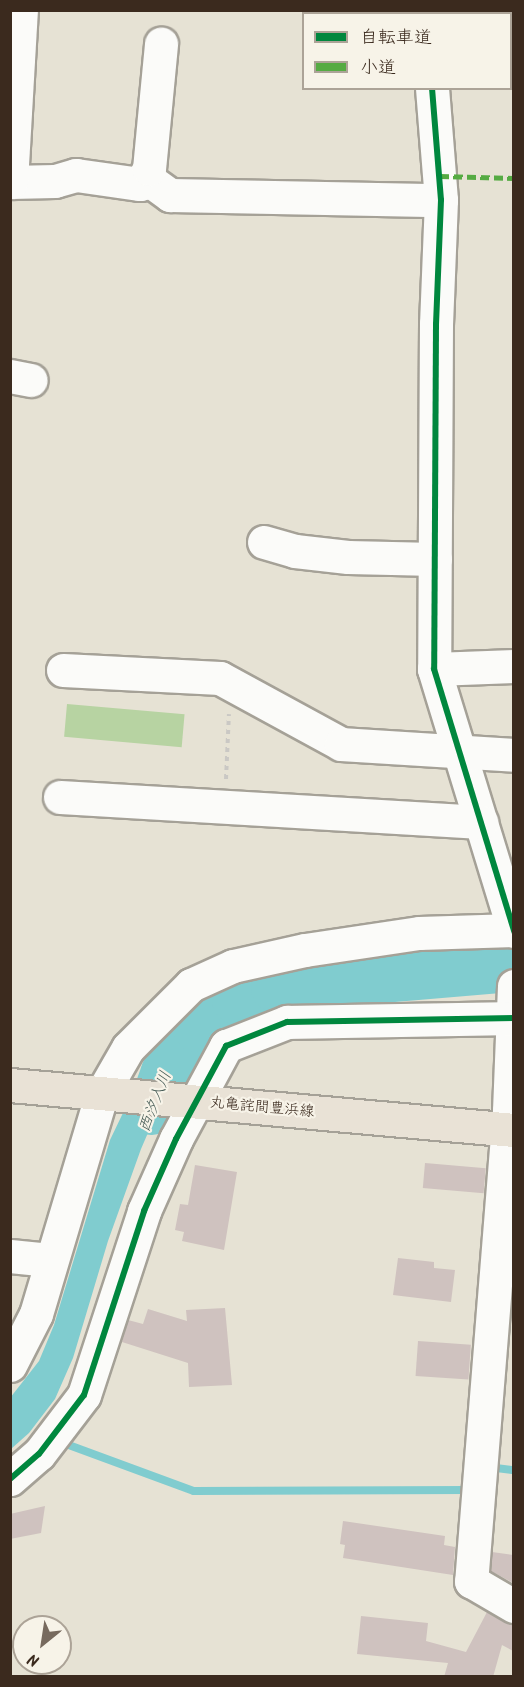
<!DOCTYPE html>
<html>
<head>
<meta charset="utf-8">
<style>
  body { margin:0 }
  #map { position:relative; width:524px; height:1687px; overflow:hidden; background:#e6e2d4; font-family:Kalam,"Klee One",sans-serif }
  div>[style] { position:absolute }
  .green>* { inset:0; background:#b7d3a2; transform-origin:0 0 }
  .water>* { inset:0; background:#80cccf }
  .stream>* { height:8px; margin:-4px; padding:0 4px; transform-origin:4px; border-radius:4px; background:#80cccf }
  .river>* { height:48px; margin:-24px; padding:0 24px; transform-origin:24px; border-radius:24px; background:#80cccf }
  .building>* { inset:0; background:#cfc2bf; transform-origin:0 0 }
  .path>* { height:4px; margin-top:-2px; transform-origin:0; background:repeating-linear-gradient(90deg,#cac8c4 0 4.5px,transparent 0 9px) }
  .roads { filter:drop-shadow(2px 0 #a5a197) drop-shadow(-2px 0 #a5a197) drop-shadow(0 2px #a5a197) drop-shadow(0 -2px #a5a197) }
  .minor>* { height:33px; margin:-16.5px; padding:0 16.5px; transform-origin:16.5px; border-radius:16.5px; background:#fbfbf9 }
  .major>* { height:33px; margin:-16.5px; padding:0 16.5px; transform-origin:16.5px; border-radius:16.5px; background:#e9e2d6 }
  .quiet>* { height:4.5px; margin-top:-2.25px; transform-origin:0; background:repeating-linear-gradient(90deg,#55ab43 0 9px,transparent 0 13.5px) }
  .cycleway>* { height:6px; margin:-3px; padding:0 3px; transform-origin:3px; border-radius:3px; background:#00873e }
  span { translate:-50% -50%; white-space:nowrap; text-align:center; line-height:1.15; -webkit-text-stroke:4.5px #f7f3e8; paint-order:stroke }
  .street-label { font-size:15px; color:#3b2a1e }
  .water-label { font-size:16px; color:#435853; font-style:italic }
  .frame { position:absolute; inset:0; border:12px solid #3b2a1e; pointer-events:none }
  .legend { position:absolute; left:302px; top:12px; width:210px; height:78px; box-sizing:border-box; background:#f7f3e8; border:2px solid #aca397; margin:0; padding:8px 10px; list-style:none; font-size:18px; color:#3b2a1e }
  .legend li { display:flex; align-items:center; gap:12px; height:30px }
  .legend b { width:30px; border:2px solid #aca397 }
  .north { position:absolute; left:12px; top:1615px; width:60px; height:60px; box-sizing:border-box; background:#f7f3e8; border:2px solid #aca397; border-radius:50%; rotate:210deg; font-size:16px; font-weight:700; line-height:24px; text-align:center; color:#3b2a1e }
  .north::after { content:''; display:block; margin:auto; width:21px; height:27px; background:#776a5e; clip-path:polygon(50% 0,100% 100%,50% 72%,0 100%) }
</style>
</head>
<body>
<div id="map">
  <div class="green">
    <div style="left:67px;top:704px;width:118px;height:33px;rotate:5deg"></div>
  </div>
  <div class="water">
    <div style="clip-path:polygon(157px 1042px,182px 1054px,141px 1149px,108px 1241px,73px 1358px,55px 1399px,29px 1433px,11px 1449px,10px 1398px,39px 1361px,54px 1325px,110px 1140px)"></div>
  </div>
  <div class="stream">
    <div style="left:66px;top:1444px;width:136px;rotate:20.2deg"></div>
    <div style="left:194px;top:1491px;width:274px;rotate:-0.2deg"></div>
    <div style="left:468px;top:1490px;width:5px;rotate:-90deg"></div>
    <div style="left:488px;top:1467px;width:26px;rotate:7deg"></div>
  </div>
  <div class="river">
    <div style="left:151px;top:1111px;width:41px;rotate:-70.3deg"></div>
    <div style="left:165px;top:1072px;width:54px;rotate:-54deg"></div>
    <div style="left:197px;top:1028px;width:48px;rotate:-35.7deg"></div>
    <div style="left:236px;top:1000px;width:41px;rotate:-17.1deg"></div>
    <div style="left:275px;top:988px;width:240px;rotate:-4.8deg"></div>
  </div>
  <div class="building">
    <div style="left:425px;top:1163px;width:61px;height:25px;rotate:5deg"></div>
    <div style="clip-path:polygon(195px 1165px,237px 1172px,224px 1250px,182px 1241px,184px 1232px,175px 1230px,180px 1204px,188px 1205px)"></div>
    <div style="clip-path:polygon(398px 1258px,434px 1262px,434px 1268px,455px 1270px,451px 1302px,393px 1295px)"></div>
    <div style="clip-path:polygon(225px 1308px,232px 1385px,189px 1387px,188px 1363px,122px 1342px,128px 1320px,143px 1324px,148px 1309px,187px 1321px,186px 1310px)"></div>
    <div style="left:418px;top:1341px;width:53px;height:35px;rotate:4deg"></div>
    <div style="clip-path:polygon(45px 1506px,41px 1533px,10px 1539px,10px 1514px)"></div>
    <div style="clip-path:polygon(343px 1521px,445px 1536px,444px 1545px,455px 1547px,453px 1575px,343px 1558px,345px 1545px,340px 1544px)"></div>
    <div style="clip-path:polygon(492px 1552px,513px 1555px,513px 1583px,491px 1571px)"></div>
    <div style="clip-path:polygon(487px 1612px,513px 1625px,513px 1651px,502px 1645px,493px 1677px,444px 1677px,448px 1663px,357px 1654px,361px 1616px,428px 1623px,426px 1641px,466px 1652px)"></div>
  </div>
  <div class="path">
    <div style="left:226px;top:779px;width:65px;rotate:-87.4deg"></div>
  </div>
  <div class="roads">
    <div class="minor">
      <div style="left:425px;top:10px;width:4px;rotate:90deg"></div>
      <div style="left:432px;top:88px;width:112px;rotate:85.4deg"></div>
      <div style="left:441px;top:200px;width:124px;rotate:92.3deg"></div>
      <div style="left:436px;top:324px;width:345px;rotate:90.3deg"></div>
      <div style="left:434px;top:669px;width:274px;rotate:73deg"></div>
      <div style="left:145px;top:177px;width:31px;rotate:36deg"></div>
      <div style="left:170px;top:195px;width:271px;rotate:1.1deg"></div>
      <div style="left:10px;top:182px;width:45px;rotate:-1.3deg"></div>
      <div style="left:55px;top:181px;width:22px;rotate:-16deg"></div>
      <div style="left:76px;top:175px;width:65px;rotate:8deg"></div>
      <div style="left:140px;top:184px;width:17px;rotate:-59deg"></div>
      <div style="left:149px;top:169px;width:126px;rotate:-84.5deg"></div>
      <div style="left:11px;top:182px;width:172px;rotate:-86.7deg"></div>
      <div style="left:10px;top:376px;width:21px;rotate:11deg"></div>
      <div style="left:264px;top:542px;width:32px;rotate:16deg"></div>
      <div style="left:295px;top:551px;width:53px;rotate:6.5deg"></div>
      <div style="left:348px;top:557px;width:87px;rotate:1.3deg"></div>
      <div style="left:434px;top:669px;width:80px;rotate:-2.1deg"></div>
      <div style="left:63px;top:670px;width:157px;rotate:2.9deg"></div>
      <div style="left:220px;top:678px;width:138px;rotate:28.6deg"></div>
      <div style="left:341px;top:744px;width:173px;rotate:3.6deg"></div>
      <div style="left:60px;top:797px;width:422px;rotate:3.4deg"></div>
      <div style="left:514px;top:986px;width:125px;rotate:92.3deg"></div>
      <div style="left:509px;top:1111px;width:472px;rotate:94.6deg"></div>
      <div style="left:471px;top:1581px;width:50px;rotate:30.2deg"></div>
      <div style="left:10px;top:1256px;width:40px;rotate:5.7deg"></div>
      <div style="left:10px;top:1365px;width:57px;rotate:-63deg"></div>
      <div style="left:36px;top:1314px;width:231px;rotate:-73.4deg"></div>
      <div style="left:102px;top:1093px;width:52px;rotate:-60deg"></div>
      <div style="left:128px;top:1048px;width:89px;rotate:-45deg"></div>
      <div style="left:191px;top:985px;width:46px;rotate:-24.3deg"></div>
      <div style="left:233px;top:966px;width:74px;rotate:-12.5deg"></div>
      <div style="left:305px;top:950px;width:115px;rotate:-8.5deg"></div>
      <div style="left:419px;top:933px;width:95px;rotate:-1.8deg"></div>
      <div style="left:10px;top:1479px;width:38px;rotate:-41deg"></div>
      <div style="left:39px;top:1454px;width:74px;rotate:-52.7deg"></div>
      <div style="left:84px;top:1395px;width:194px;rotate:-71.9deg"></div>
      <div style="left:144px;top:1211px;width:79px;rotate:-66deg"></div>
      <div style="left:176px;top:1139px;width:106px;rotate:-61.7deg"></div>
      <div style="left:226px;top:1046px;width:66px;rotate:-21.5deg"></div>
      <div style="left:287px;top:1022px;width:227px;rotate:-1deg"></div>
    </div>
    <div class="major">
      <div style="left:10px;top:1085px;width:506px;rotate:5.1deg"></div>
    </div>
  </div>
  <div class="quiet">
    <div style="left:440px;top:176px;width:74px;rotate:1.5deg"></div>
  </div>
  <div class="cycleway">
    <div style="left:432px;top:88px;width:112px;rotate:85.4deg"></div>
    <div style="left:441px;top:200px;width:124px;rotate:92.3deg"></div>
    <div style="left:436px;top:324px;width:345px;rotate:90.3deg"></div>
    <div style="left:434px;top:669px;width:274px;rotate:73deg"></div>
    <div style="left:10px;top:1479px;width:38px;rotate:-41deg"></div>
    <div style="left:39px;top:1454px;width:74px;rotate:-52.7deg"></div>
    <div style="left:84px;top:1395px;width:194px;rotate:-71.9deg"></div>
    <div style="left:144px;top:1211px;width:79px;rotate:-66deg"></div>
    <div style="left:176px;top:1139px;width:106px;rotate:-61.7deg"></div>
    <div style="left:226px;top:1046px;width:66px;rotate:-21.5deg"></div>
    <div style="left:287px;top:1022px;width:227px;rotate:-1deg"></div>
  </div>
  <div class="street-label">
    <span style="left:262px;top:1108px;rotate:5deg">丸亀詫間豊浜線</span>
  </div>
  <div class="water-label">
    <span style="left:156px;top:1102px;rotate:-69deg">西汐入川</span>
  </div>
  <div class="frame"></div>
  <ul class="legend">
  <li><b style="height:8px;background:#00873e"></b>自転車道</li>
  <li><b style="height:8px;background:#55ab43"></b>小道</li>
  </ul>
  <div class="north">N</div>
</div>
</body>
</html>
